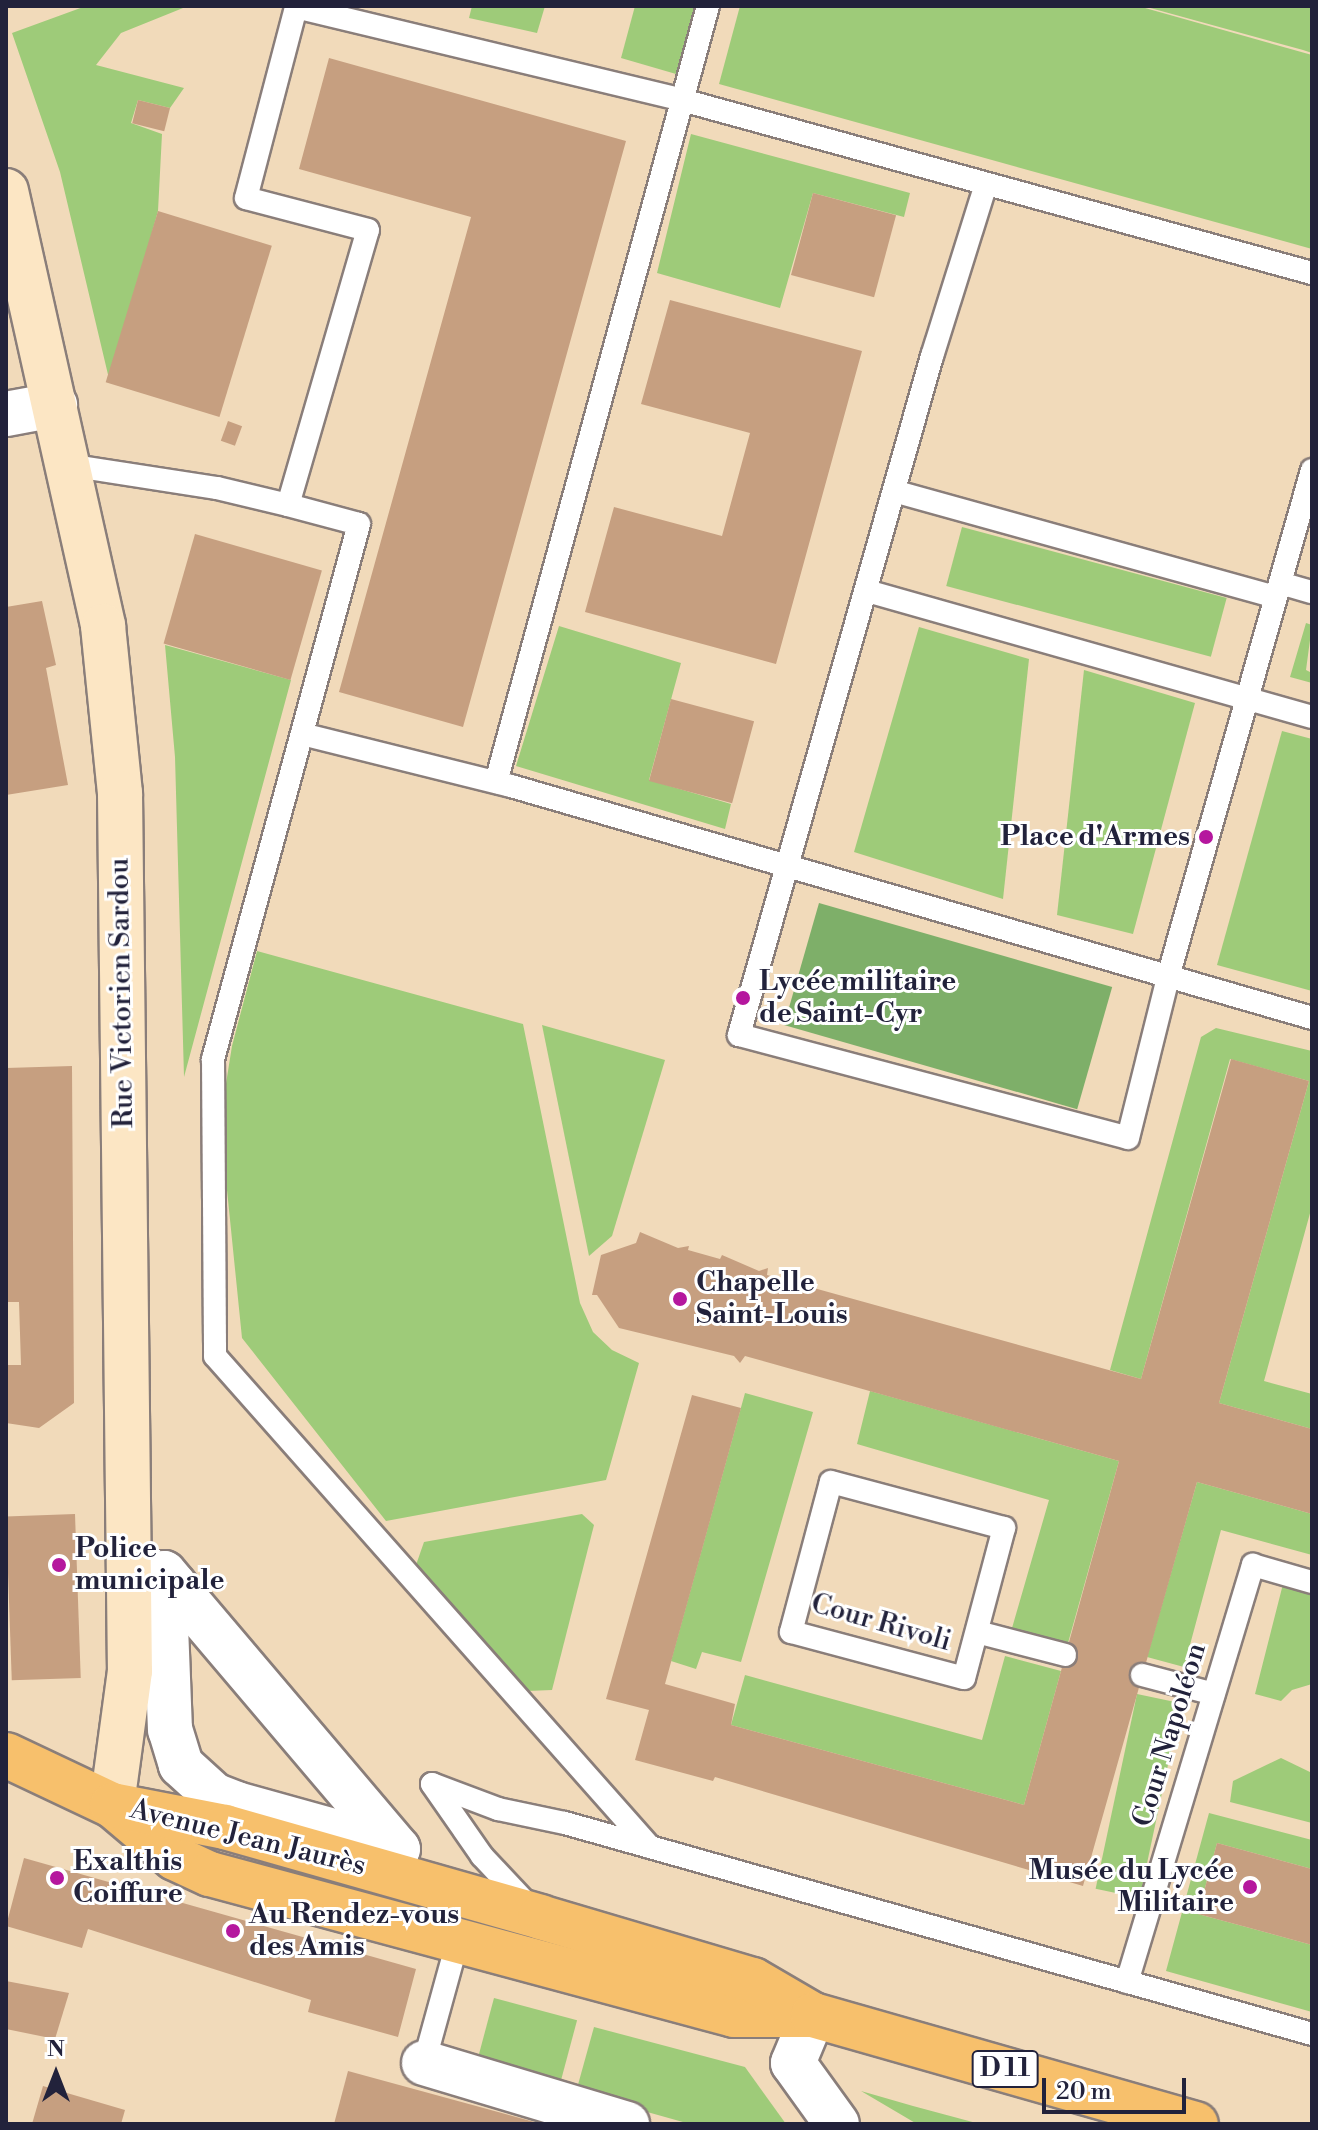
<!DOCTYPE html>
<html>
<head>
<meta charset="utf-8">
<style>
  body { margin:0 }
  #map { position:relative; width:1318px; height:2130px; overflow:hidden; background:#f1daba; font-family:"Libre Bodoni",serif }
  div>[style] { position:absolute }
  .green>* { inset:0; background:#9ecb79; transform-origin:0 0 }
  .forest>* { inset:0; background:#7eaf69; transform-origin:0 0 }
  .building>* { inset:0; background:#c69f80; transform-origin:0 0 }
  .roads { filter:drop-shadow(2px 0 #8a7e7a) drop-shadow(-2px 0 #8a7e7a) drop-shadow(0 2px #8a7e7a) drop-shadow(0 -2px #8a7e7a) }
  .lane>* { height:22px; margin:-11px; padding:0 11px; transform-origin:11px; border-radius:11px; background:#fff }
  .street>* { height:44px; margin:-22px; padding:0 22px; transform-origin:22px; border-radius:22px; background:#fff }
  .secondary>* { height:44px; margin:-22px; padding:0 22px; transform-origin:22px; border-radius:22px; background:#fce6c4 }
  .primary>* { height:44px; margin:-22px; padding:0 22px; transform-origin:22px; border-radius:22px; background:#f7c06c }
  .dots>* { width:22px; height:22px; translate:-50% -50%; box-sizing:border-box; border:4px solid #fff; border-radius:50% }
  span { translate:-50% -50%; white-space:nowrap; text-align:center; line-height:1.15; -webkit-text-stroke:6px #fff; paint-order:stroke }
  .shield-label span { padding:2px 6px; background:#fff; border:2px solid; border-radius:6px; -webkit-text-stroke-width:0 }
  .shield-label { font-size:26px; color:#22223b; font-weight:700 }
  .poi-label { font-size:28px; color:#22223b; font-weight:700 }
  .right { translate:-100% -50%; text-align:right }
  .left { translate:0 -50%; text-align:left }
  .street-label { font-size:28px; color:#22223b }
  .frame { position:absolute; inset:0; border:8px solid #22223b; pointer-events:none }
  .north { position:absolute; left:16px; top:2034px; width:80px; height:80px; -webkit-text-stroke:6px #fff; paint-order:stroke; rotate:0deg; font-size:22px; font-weight:700; line-height:32px; text-align:center; color:#22223b }
  .north::after { content:''; display:block; margin:auto; width:28px; height:36px; background:#22223b; clip-path:polygon(50% 0,100% 100%,50% 72%,0 100%) }
  .scale { position:absolute; left:1042px; top:2078px; width:144px; height:36px; box-sizing:border-box; border:4px solid #22223b; border-top:0; padding-left:10px; font-size:24px; line-height:28px; white-space:nowrap; color:#22223b; -webkit-text-stroke:6px #fff; paint-order:stroke }
</style>
</head>
<body>
<div id="map">
  <div class="green">
    <div style="clip-path:polygon(86px 6px,188px 6px,121px 33px,96px 65px,184px 88px,170px 108px,138px 100px,131px 123px,162px 134px,158px 211px,110px 383px,60px 172px,12px 33px)"></div>
    <div style="clip-path:polygon(472px 6px,545px 6px,537px 33px,469px 18px)"></div>
    <div style="clip-path:polygon(635px 6px,695px 6px,676px 74px,621px 58px)"></div>
    <div style="clip-path:polygon(740px 6px,1138px 6px,1312px 55px,1312px 249px,719px 84px)"></div>
    <div style="clip-path:polygon(1143px 6px,1312px 6px,1312px 53px,1303px 50px)"></div>
    <div style="clip-path:polygon(691px 134px,910px 193px,904px 217px,813px 193px,780px 308px,657px 273px)"></div>
    <div style="left:962px;top:527px;width:274px;height:61px;rotate:15deg"></div>
    <div style="clip-path:polygon(1306px 623px,1312px 625px,1306px 670px,1312px 673px,1312px 683px,1290px 677px)"></div>
    <div style="clip-path:polygon(559px 626px,681px 663px,649px 780px,731px 804px,725px 829px,516px 766px)"></div>
    <div style="clip-path:polygon(919px 627px,1029px 659px,1003px 899px,854px 852px)"></div>
    <div style="clip-path:polygon(165px 645px,291px 680px,184px 1077px,175px 757px)"></div>
    <div style="clip-path:polygon(1084px 670px,1195px 703px,1133px 934px,1057px 915px)"></div>
    <div style="clip-path:polygon(1282px 731px,1312px 739px,1312px 991px,1217px 965px)"></div>
    <div style="clip-path:polygon(257px 951px,523px 1024px,580px 1303px,593px 1332px,612px 1350px,639px 1363px,606px 1480px,386px 1521px,242px 1338px,220px 1121px,232px 1046px)"></div>
    <div style="clip-path:polygon(542px 1025px,665px 1060px,612px 1236px,589px 1256px)"></div>
    <div style="clip-path:polygon(1216px 1028px,1312px 1051px,1312px 1206px,1264px 1381px,1312px 1394px,1312px 1429px,1219px 1403px,1309px 1081px,1230px 1059px,1141px 1379px,1110px 1370px,1201px 1037px)"></div>
    <div style="clip-path:polygon(870px 1391px,1119px 1461px,1068px 1643px,1012px 1628px,1049px 1500px,857px 1444px)"></div>
    <div style="clip-path:polygon(745px 1393px,813px 1412px,741px 1662px,702px 1652px,696px 1669px,671px 1661px)"></div>
    <div style="clip-path:polygon(1197px 1482px,1312px 1514px,1312px 1555px,1221px 1530px,1184px 1667px,1147px 1657px)"></div>
    <div style="clip-path:polygon(582px 1514px,594px 1525px,552px 1690px,527px 1691px,416px 1565px,424px 1542px)"></div>
    <div style="clip-path:polygon(1283px 1584px,1312px 1591px,1312px 1684px,1292px 1690px,1281px 1701px,1255px 1694px)"></div>
    <div style="clip-path:polygon(1005px 1656px,1061px 1671px,1024px 1805px,731px 1725px,745px 1675px,982px 1740px)"></div>
    <div style="left:1137px;top:1694px;width:45px;height:199px;rotate:12deg"></div>
    <div style="clip-path:polygon(1281px 1758px,1312px 1773px,1312px 1823px,1230px 1802px,1233px 1781px)"></div>
    <div style="clip-path:polygon(1209px 1813px,1312px 1840px,1312px 1869px,1217px 1843px,1198px 1914px,1312px 1945px,1312px 2012px,1166px 1971px)"></div>
    <div style="left:494px;top:1998px;width:86px;height:69px;rotate:15deg"></div>
    <div style="clip-path:polygon(594px 2027px,745px 2067px,786px 2124px,690px 2124px,576px 2092px)"></div>
    <div style="clip-path:polygon(861px 2091px,913px 2106px,980px 2124px,917px 2124px)"></div>
  </div>
  <div class="forest">
    <div style="left:819px;top:903px;width:305px;height:127px;rotate:16deg"></div>
  </div>
  <div class="building">
    <div style="clip-path:polygon(329px 58px,626px 141px,463px 727px,339px 692px,471px 217px,299px 169px)"></div>
    <div style="left:138px;top:100px;width:33px;height:24px;rotate:14deg"></div>
    <div style="left:813px;top:193px;width:86px;height:85px;rotate:15deg"></div>
    <div style="left:158px;top:211px;width:119px;height:179px;rotate:17deg"></div>
    <div style="clip-path:polygon(670px 300px,862px 351px,776px 664px,585px 612px,614px 507px,722px 536px,750px 433px,641px 404px)"></div>
    <div style="left:228px;top:421px;width:15px;height:21px;rotate:20deg"></div>
    <div style="left:195px;top:534px;width:132px;height:114px;rotate:16deg"></div>
    <div style="clip-path:polygon(42px 601px,56px 665px,46px 668px,68px 785px,6px 795px,6px 607px)"></div>
    <div style="left:671px;top:699px;width:86px;height:85px;rotate:15deg"></div>
    <div style="clip-path:polygon(1231px 1059px,1309px 1081px,1219px 1403px,1312px 1429px,1312px 1514px,1197px 1482px,1083px 1886px,715px 1777px,713px 1781px,635px 1760px,649px 1710px,606px 1699px,692px 1395px,741px 1408px,665px 1684px,735px 1704px,731px 1725px,1024px 1805px,1119px 1461px,745px 1356px,740px 1363px,734px 1356px,619px 1328px,597px 1295px,592px 1295px,601px 1255px,636px 1243px,640px 1232px,678px 1248px,689px 1246px,688px 1250px,720px 1259px,722px 1255px,759px 1271px,768px 1268px,767px 1275px,1141px 1379px)"></div>
    <div style="clip-path:polygon(72px 1066px,74px 1403px,39px 1428px,6px 1423px,6px 1365px,21px 1365px,19px 1302px,6px 1302px,6px 1068px)"></div>
    <div style="left:75px;top:1514px;width:164px;height:69px;rotate:88deg"></div>
    <div style="clip-path:polygon(1217px 1843px,1312px 1869px,1312px 1945px,1198px 1914px)"></div>
    <div style="clip-path:polygon(24px 1858px,416px 1969px,398px 2037px,308px 2012px,311px 2000px,88px 1929px,82px 1948px,6px 1926px)"></div>
    <div style="clip-path:polygon(6px 1981px,69px 1993px,55px 2039px,6px 2029px)"></div>
    <div style="clip-path:polygon(348px 2071px,538px 2123px,538px 2124px,334px 2124px)"></div>
    <div style="clip-path:polygon(43px 2086px,125px 2110px,121px 2124px,32px 2124px)"></div>
  </div>
  <div class="roads">
    <div class="lane">
      <div style="left:986px;top:184px;width:180px;rotate:107.4deg"></div>
      <div style="left:932px;top:356px;width:706px;rotate:105.87deg"></div>
      <div style="left:739px;top:1035px;width:402px;rotate:14.8deg"></div>
      <div style="left:1128px;top:1138px;width:166px;rotate:-76deg"></div>
      <div style="left:1168px;top:977px;width:527px;rotate:-74.14deg"></div>
      <div style="left:68px;top:465px;width:151px;rotate:8.8deg"></div>
      <div style="left:217px;top:488px;width:73px;rotate:13.5deg"></div>
      <div style="left:288px;top:505px;width:286px;rotate:-73.8deg"></div>
      <div style="left:368px;top:230px;width:126px;rotate:-165.3deg"></div>
      <div style="left:246px;top:198px;width:197px;rotate:-75.3deg"></div>
      <div style="left:296px;top:7px;width:397px;rotate:13.5deg"></div>
      <div style="left:682px;top:100px;width:653px;rotate:15.36deg"></div>
      <div style="left:897px;top:492px;width:393px;rotate:15.5deg"></div>
      <div style="left:288px;top:505px;width:73px;rotate:15deg"></div>
      <div style="left:359px;top:524px;width:555px;rotate:105.26deg"></div>
      <div style="left:213px;top:1059px;width:297px;rotate:89.6deg"></div>
      <div style="left:215px;top:1356px;width:656px;rotate:48.46deg"></div>
      <div style="left:1280px;top:583px;width:33px;rotate:16deg"></div>
      <div style="left:867px;top:591px;width:462px;rotate:15.8deg"></div>
      <div style="left:302px;top:734px;width:215px;rotate:14deg"></div>
      <div style="left:511px;top:786px;width:834px;rotate:16.15deg"></div>
      <div style="left:496px;top:782px;width:804px;rotate:-74.72deg"></div>
      <div style="left:831px;top:1482px;width:179px;rotate:14.9deg"></div>
      <div style="left:1004px;top:1528px;width:155px;rotate:104.9deg"></div>
      <div style="left:964px;top:1678px;width:179px;rotate:-165.1deg"></div>
      <div style="left:791px;top:1632px;width:155px;rotate:-75.1deg"></div>
      <div style="left:977px;top:1632px;width:91px;rotate:14.6deg"></div>
      <div style="left:1142px;top:1675px;width:74px;rotate:14.8deg"></div>
      <div style="left:432px;top:1784px;width:71px;rotate:20.7deg"></div>
      <div style="left:498px;top:1809px;width:68px;rotate:11.8deg"></div>
      <div style="left:565px;top:1823px;width:776px;rotate:15.77deg"></div>
      <div style="left:432px;top:1784px;width:88px;rotate:55.2deg"></div>
      <div style="left:482px;top:1856px;width:67px;rotate:46.8deg"></div>
      <div style="left:1127px;top:1982px;width:436px;rotate:-73.2deg"></div>
      <div style="left:1253px;top:1565px;width:61px;rotate:16.1deg"></div>
      <div style="left:424px;top:2063px;width:124px;rotate:-74.6deg"></div>
    </div>
    <div class="street">
      <div style="left:6px;top:414px;width:50px;rotate:-10.4deg"></div>
      <div style="left:164px;top:1573px;width:16px;rotate:50deg"></div>
      <div style="left:174px;top:1585px;width:346px;rotate:49.7deg"></div>
      <div style="left:398px;top:1849px;width:167px;rotate:-164.4deg"></div>
      <div style="left:237px;top:1804px;width:25px;rotate:-159deg"></div>
      <div style="left:214px;top:1795px;width:45px;rotate:-137.7deg"></div>
      <div style="left:181px;top:1765px;width:37px;rotate:-107deg"></div>
      <div style="left:170px;top:1730px;width:157px;rotate:-92.2deg"></div>
      <div style="left:813px;top:2015px;width:52px;rotate:112.6deg"></div>
      <div style="left:793px;top:2063px;width:75px;rotate:54.2deg"></div>
      <div style="left:424px;top:2063px;width:212px;rotate:16.7deg"></div>
    </div>
    <div class="secondary">
      <div style="left:6px;top:191px;width:446px;rotate:77.4deg"></div>
      <div style="left:103px;top:626px;width:168px;rotate:84.2deg"></div>
      <div style="left:120px;top:793px;width:878px;rotate:89.35deg"></div>
      <div style="left:130px;top:1671px;width:135px;rotate:97.7deg"></div>
    </div>
    <div class="primary">
      <div style="left:6px;top:1755px;width:117px;rotate:25.3deg"></div>
      <div style="left:112px;top:1805px;width:82px;rotate:40.1deg"></div>
      <div style="left:175px;top:1858px;width:38px;rotate:25deg"></div>
      <div style="left:210px;top:1874px;width:543px;rotate:15.06deg"></div>
      <div style="left:734px;top:2015px;width:77px"></div>
      <div style="left:112px;top:1805px;width:115px;rotate:11deg"></div>
      <div style="left:225px;top:1827px;width:328px;rotate:15.9deg"></div>
      <div style="left:540px;top:1917px;width:222px;rotate:16.5deg"></div>
      <div style="left:753px;top:1980px;width:69px;rotate:30.3deg"></div>
      <div style="left:813px;top:2015px;width:398px;rotate:15.9deg"></div>
    </div>
  </div>
  <div class="dots">
    <div style="left:1206px;top:837px;background:#b5179e"></div>
    <div style="left:743px;top:998px;background:#b5179e"></div>
    <div style="left:680px;top:1299px;background:#b5179e"></div>
    <div style="left:59px;top:1565px;background:#b5179e"></div>
    <div style="left:57px;top:1878px;background:#b5179e"></div>
    <div style="left:1250px;top:1887px;background:#b5179e"></div>
    <div style="left:233px;top:1931px;background:#b5179e"></div>
  </div>
  <div class="shield-label">
    <span style="left:1005px;top:2069px">D 11</span>
  </div>
  <div class="poi-label">
    <span class="right" style="left:1190px;top:837px">Place d'Armes</span>
    <span class="left" style="left:759px;top:998px">Lycée militaire<br>de Saint-Cyr</span>
    <span class="left" style="left:696px;top:1299px">Chapelle<br>Saint-Louis</span>
    <span class="left" style="left:75px;top:1565px">Police<br>municipale</span>
    <span class="left" style="left:73px;top:1878px">Exalthis<br>Coiffure</span>
    <span class="right" style="left:1234px;top:1887px">Musée du Lycée<br>Militaire</span>
    <span class="left" style="left:249px;top:1931px">Au Rendez-vous<br>des Amis</span>
  </div>
  <div class="street-label">
    <span style="left:122px;top:993px;rotate:-91deg">Rue Victorien Sardou</span>
    <span style="left:881px;top:1623px;rotate:16deg">Cour Rivoli</span>
    <span style="left:1170px;top:1735px;rotate:-73deg">Cour Napoléon</span>
    <span style="left:248px;top:1838px;rotate:14deg">Avenue Jean Jaurès</span>
  </div>
  <div class="frame"></div>
  <div class="north">N</div>
  <div class="scale">20 m</div>
</div>
</body>
</html>
